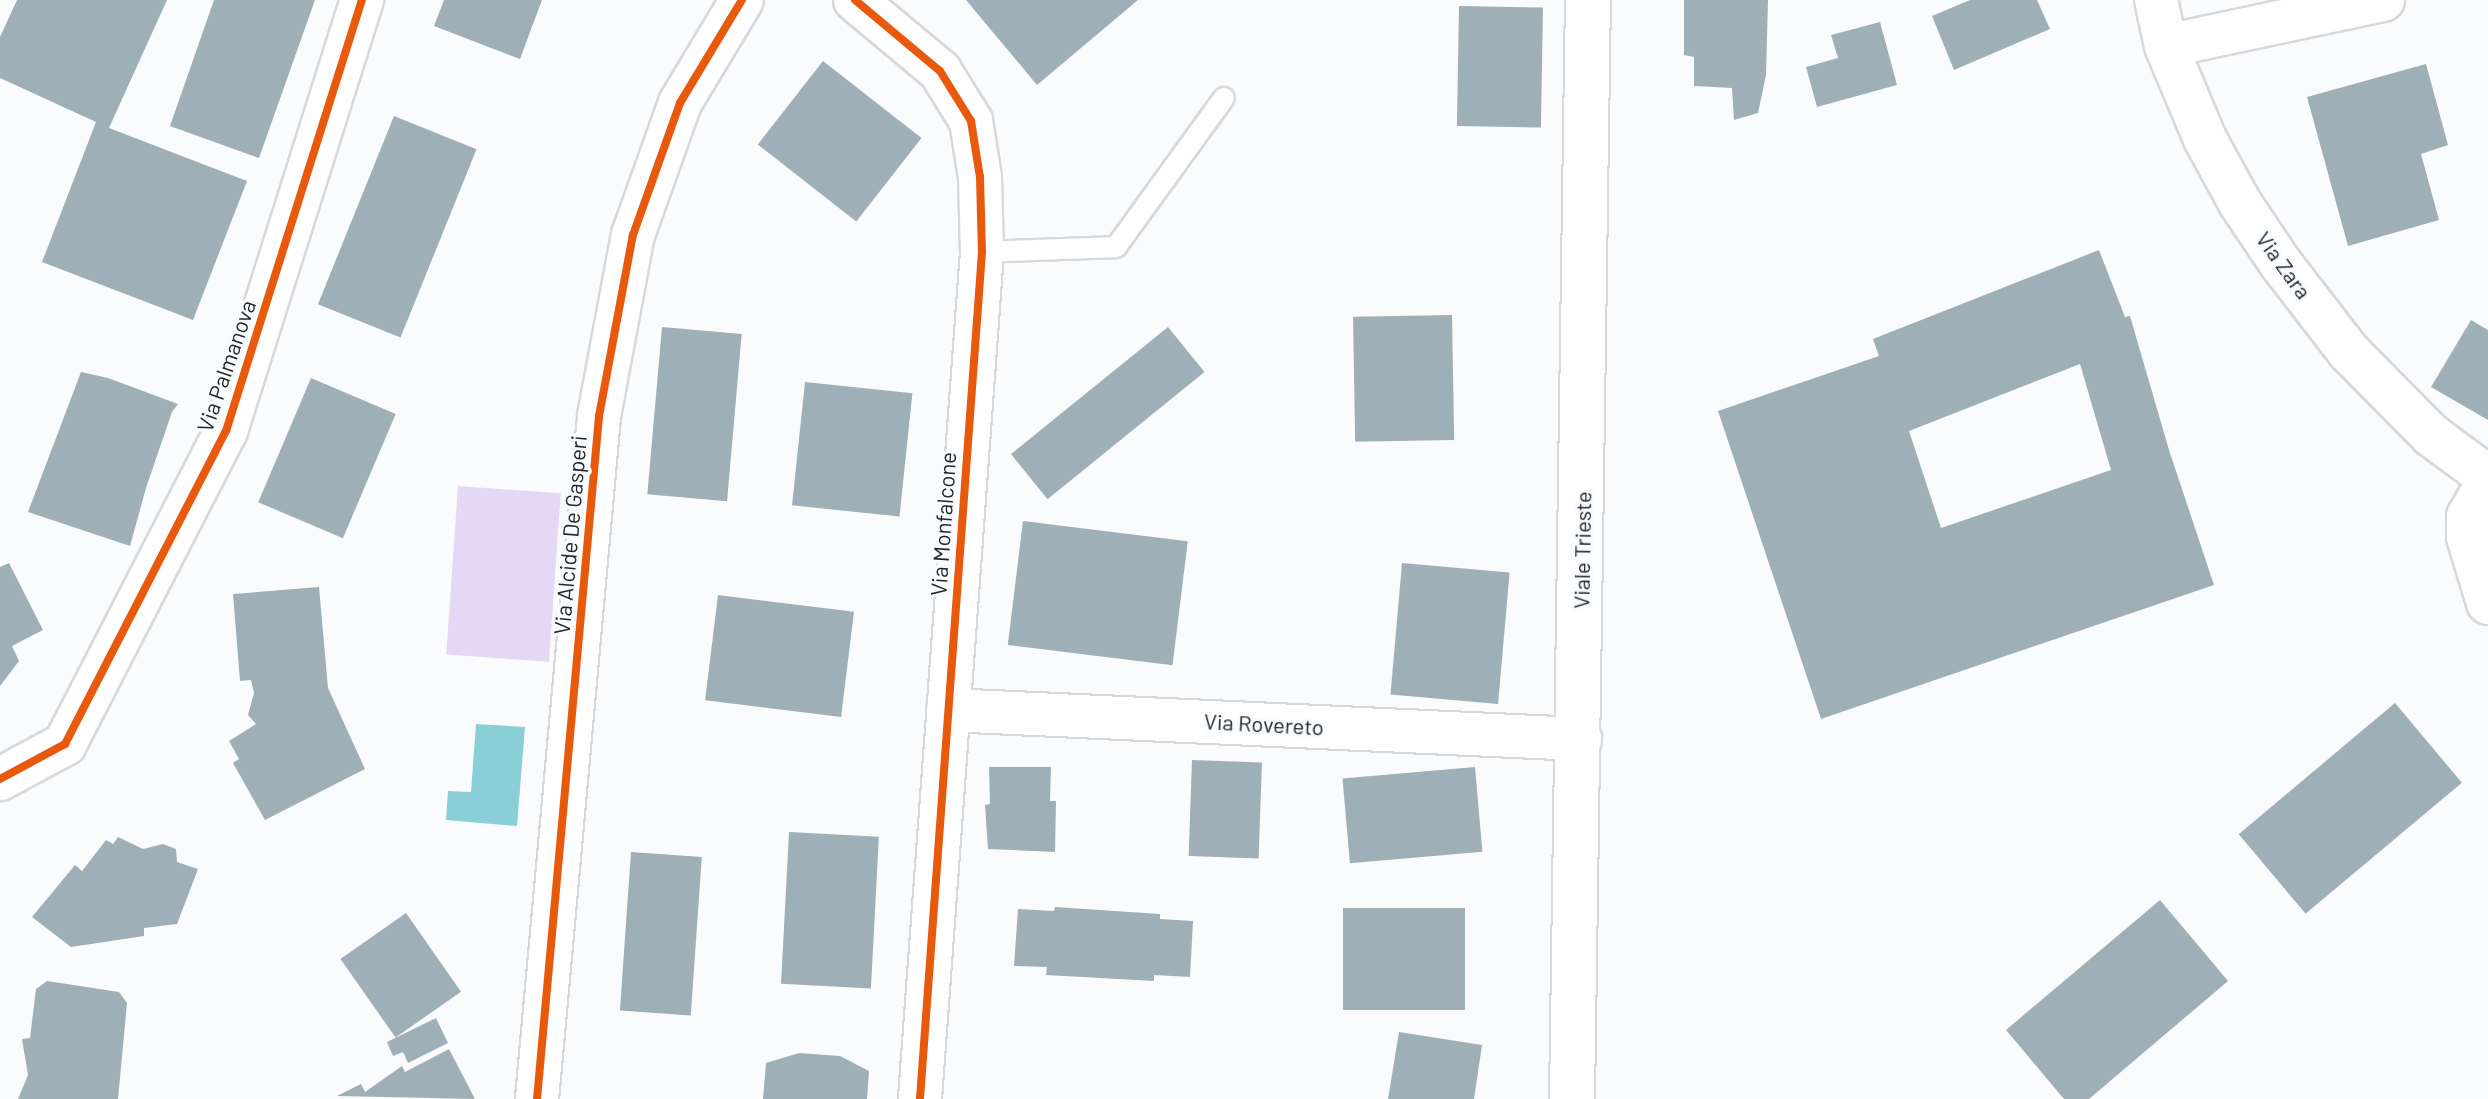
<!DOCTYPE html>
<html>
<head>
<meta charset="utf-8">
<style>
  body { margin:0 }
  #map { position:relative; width:2488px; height:1099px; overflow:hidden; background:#f9fbfd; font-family:Barlow,sans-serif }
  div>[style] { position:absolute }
  .green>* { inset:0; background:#e4d8f4; transform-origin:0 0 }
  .water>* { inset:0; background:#8aced7 }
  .building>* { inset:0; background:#9fafb7; transform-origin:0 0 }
  .roads { filter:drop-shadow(2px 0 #d6d8da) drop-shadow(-2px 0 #d6d8da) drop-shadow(0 2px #d6d8da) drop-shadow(0 -2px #d6d8da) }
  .service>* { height:20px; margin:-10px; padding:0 10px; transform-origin:10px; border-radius:10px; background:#fefeff }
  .minor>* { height:42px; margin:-21px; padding:0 21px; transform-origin:21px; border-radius:21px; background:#fefeff }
  .secondary>* { height:44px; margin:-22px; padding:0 22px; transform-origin:22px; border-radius:22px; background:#fefeff }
  .cycleway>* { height:8px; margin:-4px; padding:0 4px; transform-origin:4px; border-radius:4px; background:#e8590c }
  span { translate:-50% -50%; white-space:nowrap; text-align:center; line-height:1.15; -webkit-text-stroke:7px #f8fbfe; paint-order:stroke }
  .street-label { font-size:22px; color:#232528 }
</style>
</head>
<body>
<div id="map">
  <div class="green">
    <div style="left:458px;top:486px;width:103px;height:169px;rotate:4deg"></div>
  </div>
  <div class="water">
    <div style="clip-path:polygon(476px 724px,525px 727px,517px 826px,446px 820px,448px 791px,471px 792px)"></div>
  </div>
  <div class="building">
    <div style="clip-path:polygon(17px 0,167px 0,109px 128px,247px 181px,193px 320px,42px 262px,96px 122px,0 78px,0 37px)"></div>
    <div style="clip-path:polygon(214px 0,315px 0,259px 158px,170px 126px)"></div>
    <div style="clip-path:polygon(444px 0,542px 0,520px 59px,434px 26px)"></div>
    <div style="clip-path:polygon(966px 0,1138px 0,1037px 85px)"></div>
    <div style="clip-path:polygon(1684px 0,1768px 0,1766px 75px,1758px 113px,1734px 120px,1732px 88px,1694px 86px,1694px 57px,1684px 55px)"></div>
    <div style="clip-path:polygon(1970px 0,2037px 0,2050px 29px,1954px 70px,1932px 16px)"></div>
    <div style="left:1459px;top:6px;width:84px;height:120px;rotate:1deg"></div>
    <div style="clip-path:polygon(1880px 22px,1897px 85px,1817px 107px,1806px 67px,1838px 58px,1831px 35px)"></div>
    <div style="left:823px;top:61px;width:125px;height:106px;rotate:38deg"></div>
    <div style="clip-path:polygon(2426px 64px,2448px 145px,2421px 154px,2439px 220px,2348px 246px,2307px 97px)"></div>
    <div style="left:394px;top:116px;width:89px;height:203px;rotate:22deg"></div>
    <div style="clip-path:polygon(evenodd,2099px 250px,2125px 317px,2130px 316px,2169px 450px,2214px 585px,1821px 719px,1718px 411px,1879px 356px,1873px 339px,2099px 250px,2080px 364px,2111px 470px,1941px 528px,1909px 431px,2080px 364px)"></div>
    <div style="left:1452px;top:315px;width:125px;height:99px;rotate:89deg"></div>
    <div style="clip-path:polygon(2471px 320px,2488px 330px,2488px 420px,2431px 387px)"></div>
    <div style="left:662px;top:327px;width:80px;height:168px;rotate:5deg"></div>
    <div style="left:1168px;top:327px;width:58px;height:202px;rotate:51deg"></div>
    <div style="clip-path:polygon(81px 372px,108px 378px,178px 404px,172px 412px,146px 488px,130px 546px,28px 512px)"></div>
    <div style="left:311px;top:378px;width:92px;height:135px;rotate:23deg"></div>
    <div style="left:805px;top:382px;width:108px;height:124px;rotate:6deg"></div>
    <div style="left:1023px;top:521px;width:166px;height:125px;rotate:7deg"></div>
    <div style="clip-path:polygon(9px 563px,43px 630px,12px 646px,19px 661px,0 686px,0 567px)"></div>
    <div style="left:1402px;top:563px;width:108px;height:132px;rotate:5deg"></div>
    <div style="clip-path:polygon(319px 587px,328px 688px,365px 769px,265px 820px,233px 763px,239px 759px,229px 741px,256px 724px,248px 715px,254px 693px,251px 680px,240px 681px,233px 594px)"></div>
    <div style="left:718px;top:595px;width:137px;height:106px;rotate:7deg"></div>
    <div style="left:2395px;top:703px;width:104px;height:204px;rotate:50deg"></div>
    <div style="left:1192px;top:760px;width:70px;height:96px;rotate:2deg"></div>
    <div style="clip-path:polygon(989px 767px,1051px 767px,1050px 801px,1056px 801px,1055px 852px,988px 849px,985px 805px,990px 804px)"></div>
    <div style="left:1475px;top:767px;width:85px;height:133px;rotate:85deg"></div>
    <div style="left:789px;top:832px;width:90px;height:152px;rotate:3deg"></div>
    <div style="clip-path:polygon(118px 837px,143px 849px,163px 844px,176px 849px,177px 862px,198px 869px,177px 924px,144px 928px,144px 936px,71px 947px,32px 917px,75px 865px,82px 871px,106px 840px,113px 844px)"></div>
    <div style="left:631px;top:852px;width:71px;height:159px;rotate:4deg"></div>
    <div style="clip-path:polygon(2160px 900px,2228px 981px,2089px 1099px,2064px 1099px,2006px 1030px)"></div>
    <div style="clip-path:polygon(1055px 907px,1160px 914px,1160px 919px,1193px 921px,1190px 977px,1154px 975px,1154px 981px,1046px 975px,1047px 967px,1014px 966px,1018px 909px,1054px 911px)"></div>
    <div style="left:1343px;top:908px;width:122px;height:102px"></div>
    <div style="left:406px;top:913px;width:96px;height:80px;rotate:55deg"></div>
    <div style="clip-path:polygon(47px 981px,119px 992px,127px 1003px,118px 1099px,18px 1099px,28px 1075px,22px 1039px,30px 1038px,36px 989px)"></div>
    <div style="clip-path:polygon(436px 1018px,448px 1043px,408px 1063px,403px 1052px,393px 1056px,387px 1042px)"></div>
    <div style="clip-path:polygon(1399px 1032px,1482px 1045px,1474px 1099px,1388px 1099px)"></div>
    <div style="clip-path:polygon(449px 1049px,475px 1099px,337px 1096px,361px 1084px,365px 1092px,402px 1066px,405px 1072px)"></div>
    <div style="clip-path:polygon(799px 1053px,840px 1056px,869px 1071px,867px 1099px,763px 1099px,766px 1063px)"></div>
  </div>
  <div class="roads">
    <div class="service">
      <div style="left:982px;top:252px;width:134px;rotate:-2.1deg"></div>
      <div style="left:1116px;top:247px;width:184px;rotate:-54.1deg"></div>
    </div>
    <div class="minor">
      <div style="left:855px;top:0;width:111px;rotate:39.9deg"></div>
      <div style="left:940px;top:71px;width:59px;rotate:58.2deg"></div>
      <div style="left:971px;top:121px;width:57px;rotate:80.9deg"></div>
      <div style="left:980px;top:177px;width:75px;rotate:88.5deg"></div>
      <div style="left:982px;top:252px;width:849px;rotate:94.19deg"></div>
      <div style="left:2156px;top:0;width:47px;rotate:77.7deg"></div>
      <div style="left:2166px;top:46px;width:101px;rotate:67.2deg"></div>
      <div style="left:2205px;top:139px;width:73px;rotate:61.3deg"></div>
      <div style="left:2240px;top:203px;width:73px;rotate:56.1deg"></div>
      <div style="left:2281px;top:264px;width:111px;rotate:52.3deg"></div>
      <div style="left:2349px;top:352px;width:117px;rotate:45.3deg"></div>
      <div style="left:2431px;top:435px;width:71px;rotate:36.4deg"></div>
      <div style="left:2166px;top:46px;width:222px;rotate:-12deg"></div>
      <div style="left:2488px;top:482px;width:39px;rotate:120deg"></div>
      <div style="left:2468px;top:516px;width:21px;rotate:90deg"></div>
      <div style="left:2468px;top:537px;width:69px;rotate:73.1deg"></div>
      <div style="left:948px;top:710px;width:633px;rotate:2.63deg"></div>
      <div style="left:0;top:779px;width:74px;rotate:-28.3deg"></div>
      <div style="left:65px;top:744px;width:352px;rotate:-62.8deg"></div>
      <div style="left:226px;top:431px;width:452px;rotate:-72.5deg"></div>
      <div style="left:537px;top:1099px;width:686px;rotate:-84.81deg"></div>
      <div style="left:599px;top:416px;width:184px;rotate:-79.4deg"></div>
      <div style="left:633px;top:235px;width:140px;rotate:-70.4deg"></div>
      <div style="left:680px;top:103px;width:120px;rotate:-59deg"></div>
    </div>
    <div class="secondary">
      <div style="left:1572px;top:1099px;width:1099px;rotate:-89.17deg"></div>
    </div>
  </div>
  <div class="cycleway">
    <div style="left:855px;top:0;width:111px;rotate:39.9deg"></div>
    <div style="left:940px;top:71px;width:59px;rotate:58.2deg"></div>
    <div style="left:971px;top:121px;width:57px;rotate:80.9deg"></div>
    <div style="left:980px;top:177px;width:75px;rotate:88.5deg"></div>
    <div style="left:982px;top:252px;width:849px;rotate:94.19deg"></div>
    <div style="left:0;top:779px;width:74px;rotate:-28.3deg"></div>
    <div style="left:65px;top:744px;width:352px;rotate:-62.8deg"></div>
    <div style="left:226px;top:431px;width:452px;rotate:-72.5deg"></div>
    <div style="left:537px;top:1099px;width:686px;rotate:-84.81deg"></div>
    <div style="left:599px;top:416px;width:184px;rotate:-79.4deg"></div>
    <div style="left:633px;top:235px;width:140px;rotate:-70.4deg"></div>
    <div style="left:680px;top:103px;width:120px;rotate:-59deg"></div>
  </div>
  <div class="street-label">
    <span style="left:2284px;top:265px;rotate:54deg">Via Zara</span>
    <span style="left:226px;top:366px;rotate:-71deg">Via Palmanova</span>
    <span style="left:943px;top:524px;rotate:-86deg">Via Monfalcone</span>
    <span style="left:570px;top:535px;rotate:-85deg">Via Alcide De Gasperi</span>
    <span style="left:1582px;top:550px;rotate:-89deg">Viale Trieste</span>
    <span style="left:1264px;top:724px;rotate:3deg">Via Rovereto</span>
  </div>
</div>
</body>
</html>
